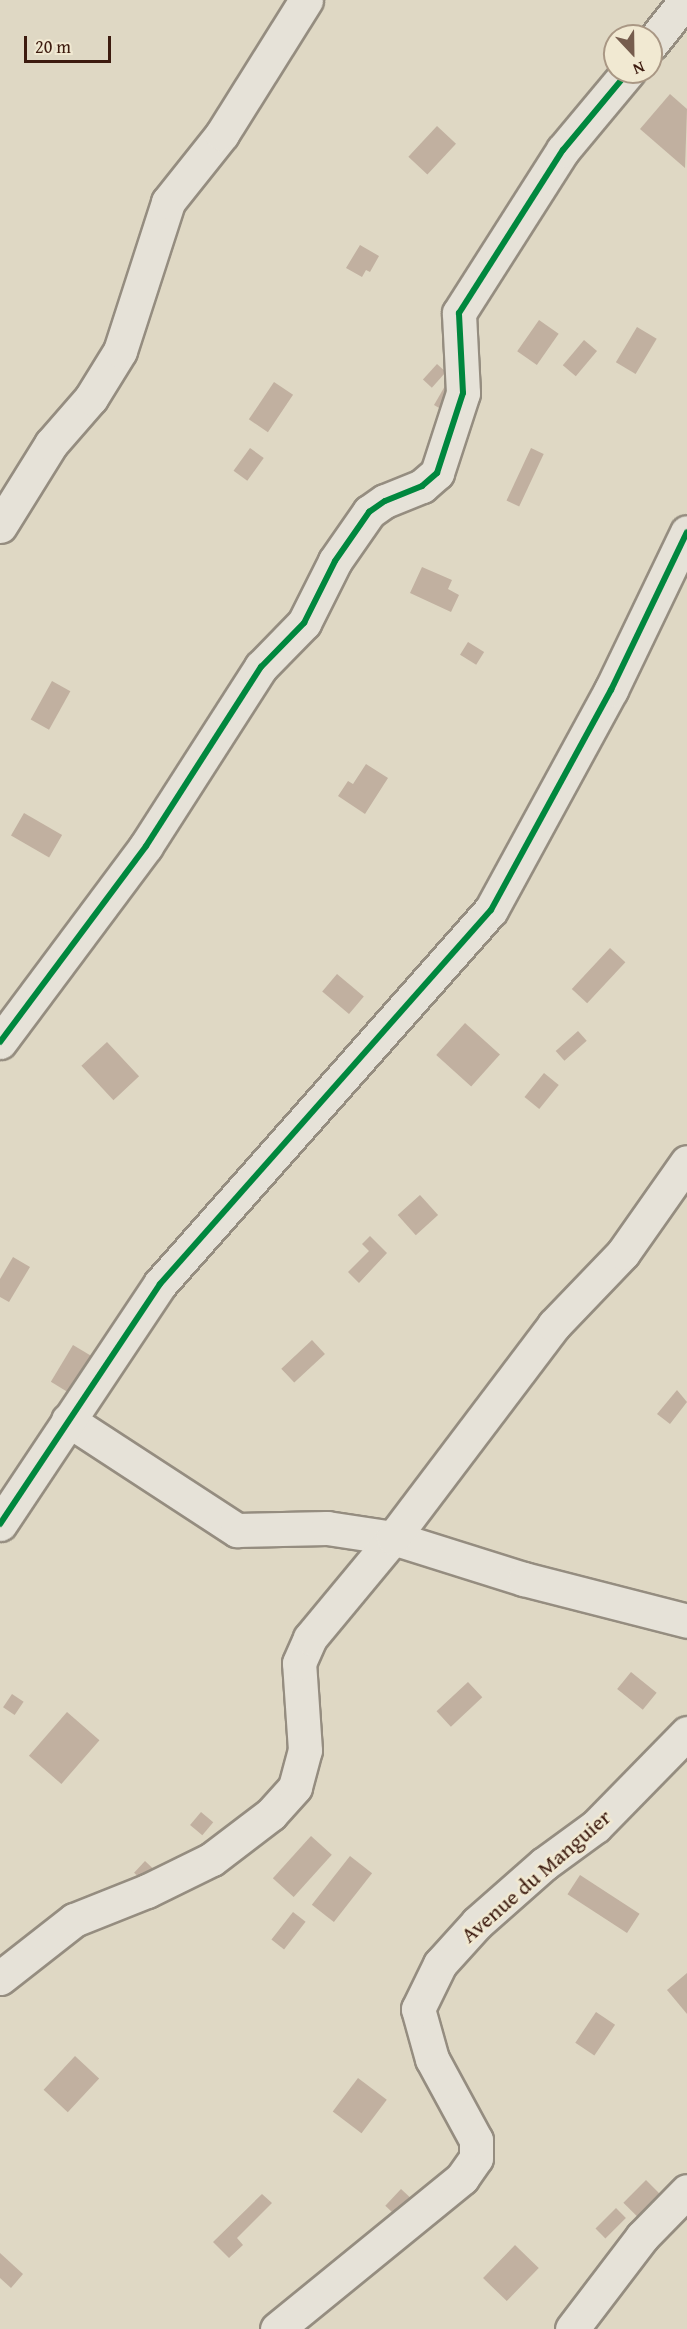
<!DOCTYPE html>
<html>
<head>
<meta charset="utf-8">
<style>
  body { margin:0 }
  #map { position:relative; width:687px; height:2329px; overflow:hidden; background:#dfd8c4; font-family:"Gentium Book Plus",serif }
  div>[style] { position:absolute }
  .building>* { inset:0; background:#c1b0a0; transform-origin:0 0 }
  .roads { filter:drop-shadow(2px 0 #958d80) drop-shadow(-2px 0 #958d80) drop-shadow(0 2px #958d80) drop-shadow(0 -2px #958d80) }
  .minor>* { height:33px; margin:-16.5px; padding:0 16.5px; transform-origin:16.5px; border-radius:16.5px; background:#e6e2d8 }
  .cycleway>* { height:6px; margin:-3px; padding:0 3px; transform-origin:3px; border-radius:3px; background:#00873e }
  span { translate:-50% -50%; white-space:nowrap; text-align:center; line-height:1.15; -webkit-text-stroke:5px #f1e9d2; paint-order:stroke }
  .street-label { font-size:22px; color:#3d1b0f }
  .north { position:absolute; left:603px; top:24px; width:60px; height:60px; box-sizing:border-box; background:#f1e9d2; border:2px solid #a99784; border-radius:50%; rotate:158deg; font-size:16px; font-weight:700; line-height:24px; text-align:center; color:#3d1b0f }
  .north::after { content:''; display:block; margin:auto; width:21px; height:27px; background:#765d4e; clip-path:polygon(50% 0,100% 100%,50% 72%,0 100%) }
  .scale { position:absolute; left:24px; top:36px; width:87px; height:27px; box-sizing:border-box; border:3px solid #3d1b0f; border-top:0; padding-left:8px; font-size:18px; line-height:21px; white-space:nowrap; color:#3d1b0f; -webkit-text-stroke:4px #f1e9d2; paint-order:stroke }
</style>
</head>
<body>
<div id="map">
  <div class="building">
    <div style="clip-path:polygon(670px 94px,687px 109px,685px 168px,640px 129px)"></div>
    <div style="left:437px;top:126px;width:26px;height:42px;rotate:43deg"></div>
    <div style="clip-path:polygon(360px 245px,379px 256px,370px 272px,366px 270px,362px 277px,346px 268px)"></div>
    <div style="left:539px;top:320px;width:24px;height:38px;rotate:35deg"></div>
    <div style="left:637px;top:327px;width:23px;height:41px;rotate:31deg"></div>
    <div style="left:584px;top:340px;width:17px;height:33px;rotate:40deg"></div>
    <div style="left:437px;top:364px;width:12px;height:21px;rotate:42deg"></div>
    <div style="left:274px;top:382px;width:23px;height:45px;rotate:34deg"></div>
    <div style="left:445px;top:386px;width:14px;height:22px;rotate:30deg"></div>
    <div style="left:250px;top:448px;width:17px;height:28px;rotate:36deg"></div>
    <div style="left:531px;top:448px;width:14px;height:58px;rotate:25deg"></div>
    <div style="clip-path:polygon(422px 567px,452px 580px,448px 589px,459px 595px,451px 612px,410px 593px)"></div>
    <div style="left:468px;top:642px;width:19px;height:15px;rotate:32deg"></div>
    <div style="left:52px;top:681px;width:21px;height:44px;rotate:29deg"></div>
    <div style="clip-path:polygon(366px 764px,388px 778px,365px 814px,338px 796px,348px 781px,353px 784px)"></div>
    <div style="left:24px;top:813px;width:44px;height:26px;rotate:30deg"></div>
    <div style="left:610px;top:948px;width:21px;height:56px;rotate:43deg"></div>
    <div style="left:337px;top:974px;width:35px;height:23px;rotate:40deg"></div>
    <div style="left:465px;top:1023px;width:47px;height:43px;rotate:42deg"></div>
    <div style="left:578px;top:1031px;width:13px;height:30px;rotate:48deg"></div>
    <div style="left:107px;top:1042px;width:47px;height:35px;rotate:47deg"></div>
    <div style="left:544px;top:1073px;width:19px;height:31px;rotate:39deg"></div>
    <div style="left:420px;top:1195px;width:27px;height:30px;rotate:48deg"></div>
    <div style="clip-path:polygon(370px 1236px,387px 1253px,359px 1283px,348px 1272px,369px 1251px,362px 1244px)"></div>
    <div style="clip-path:polygon(13px 1257px,30px 1267px,9px 1302px,0 1297px,0 1279px)"></div>
    <div style="left:312px;top:1340px;width:19px;height:42px;rotate:47deg"></div>
    <div style="left:73px;top:1345px;width:21px;height:43px;rotate:31deg"></div>
    <div style="clip-path:polygon(677px 1390px,687px 1402px,670px 1424px,657px 1414px)"></div>
    <div style="left:631px;top:1672px;width:33px;height:22px;rotate:39deg"></div>
    <div style="left:468px;top:1682px;width:21px;height:43px;rotate:47deg"></div>
    <div style="left:12px;top:1694px;width:14px;height:16px;rotate:34deg"></div>
    <div style="left:67px;top:1712px;width:43px;height:58px;rotate:41deg"></div>
    <div style="left:201px;top:1812px;width:16px;height:17px;rotate:40deg"></div>
    <div style="left:311px;top:1836px;width:28px;height:57px;rotate:42deg"></div>
    <div style="left:350px;top:1856px;width:28px;height:62px;rotate:38deg"></div>
    <div style="left:145px;top:1861px;width:16px;height:16px;rotate:43deg"></div>
    <div style="left:580px;top:1875px;width:71px;height:23px;rotate:33deg"></div>
    <div style="left:293px;top:1912px;width:16px;height:35px;rotate:38deg"></div>
    <div style="clip-path:polygon(687px 1973px,687px 2014px,667px 1990px)"></div>
    <div style="left:596px;top:2012px;width:23px;height:37px;rotate:34deg"></div>
    <div style="left:75px;top:2056px;width:33px;height:46px;rotate:43deg"></div>
    <div style="left:358px;top:2078px;width:36px;height:42px;rotate:37deg"></div>
    <div style="left:646px;top:2180px;width:20px;height:32px;rotate:45deg"></div>
    <div style="left:401px;top:2189px;width:22px;height:23px;rotate:43deg"></div>
    <div style="clip-path:polygon(262px 2194px,272px 2203px,237px 2238px,243px 2245px,229px 2258px,213px 2242px)"></div>
    <div style="left:616px;top:2208px;width:14px;height:29px;rotate:45deg"></div>
    <div style="left:515px;top:2245px;width:33px;height:46px;rotate:44deg"></div>
    <div style="clip-path:polygon(0 2253px,23px 2274px,11px 2288px,0 2278px)"></div>
  </div>
  <div class="roads">
    <div class="minor">
      <div style="left:651px;top:44px;width:56px;rotate:-51.5deg"></div>
      <div style="left:0;top:526px;width:97px;rotate:-58.1deg"></div>
      <div style="left:51px;top:444px;width:61px;rotate:-49deg"></div>
      <div style="left:91px;top:398px;width:55px;rotate:-58.3deg"></div>
      <div style="left:120px;top:351px;width:157px;rotate:-72.1deg"></div>
      <div style="left:168px;top:202px;width:87px;rotate:-51.5deg"></div>
      <div style="left:222px;top:134px;width:158px;rotate:-57.9deg"></div>
      <div style="left:0;top:1042px;width:244px;rotate:-53.3deg"></div>
      <div style="left:146px;top:846px;width:213px;rotate:-57.3deg"></div>
      <div style="left:261px;top:667px;width:62px;rotate:-45.7deg"></div>
      <div style="left:304px;top:623px;width:69px;rotate:-63.4deg"></div>
      <div style="left:335px;top:561px;width:60px;rotate:-55.2deg"></div>
      <div style="left:369px;top:512px;width:19px;rotate:-35deg"></div>
      <div style="left:385px;top:501px;width:40px;rotate:-22deg"></div>
      <div style="left:422px;top:486px;width:20px;rotate:-41deg"></div>
      <div style="left:437px;top:473px;width:84px;rotate:-72deg"></div>
      <div style="left:463px;top:393px;width:80px;rotate:-92.9deg"></div>
      <div style="left:459px;top:313px;width:193px;rotate:-57.5deg"></div>
      <div style="left:563px;top:150px;width:102px;rotate:-50.2deg"></div>
      <div style="left:68px;top:1420px;width:202px;rotate:33.1deg"></div>
      <div style="left:237px;top:1530px;width:90px;rotate:-1.3deg"></div>
      <div style="left:327px;top:1528px;width:67px;rotate:8.6deg"></div>
      <div style="left:393px;top:1538px;width:137px;rotate:17.4deg"></div>
      <div style="left:524px;top:1579px;width:168px;rotate:14.4deg"></div>
      <div style="left:0;top:1524px;width:288px;rotate:-56.3deg"></div>
      <div style="left:160px;top:1284px;width:499px;rotate:-48.5deg"></div>
      <div style="left:491px;top:910px;width:251px;rotate:-61.4deg"></div>
      <div style="left:611px;top:690px;width:175px;rotate:-64.3deg"></div>
      <div style="left:0;top:1978px;width:94px;rotate:-38.1deg"></div>
      <div style="left:74px;top:1920px;width:79px;rotate:-21.7deg"></div>
      <div style="left:147px;top:1891px;width:72px;rotate:-26.2deg"></div>
      <div style="left:212px;top:1859px;width:74px;rotate:-37.3deg"></div>
      <div style="left:271px;top:1814px;width:36px;rotate:-48deg"></div>
      <div style="left:295px;top:1787px;width:38px;rotate:-75deg"></div>
      <div style="left:305px;top:1750px;width:87px;rotate:-93.9deg"></div>
      <div style="left:299px;top:1663px;width:27px;rotate:-66deg"></div>
      <div style="left:310px;top:1638px;width:130px;rotate:-50.3deg"></div>
      <div style="left:393px;top:1538px;width:267px;rotate:-52.9deg"></div>
      <div style="left:554px;top:1325px;width:100px;rotate:-46.2deg"></div>
      <div style="left:623px;top:1253px;width:111px;rotate:-54.9deg"></div>
      <div style="left:277px;top:2329px;width:239px;rotate:-39.2deg"></div>
      <div style="left:462px;top:2178px;width:24px;rotate:-55deg"></div>
      <div style="left:476px;top:2158px;width:18px;rotate:-90deg"></div>
      <div style="left:476px;top:2140px;width:92px;rotate:-118.5deg"></div>
      <div style="left:432px;top:2059px;width:52px;rotate:-105.6deg"></div>
      <div style="left:418px;top:2009px;width:50px;rotate:-63.9deg"></div>
      <div style="left:440px;top:1964px;width:55px;rotate:-47.9deg"></div>
      <div style="left:477px;top:1923px;width:89px;rotate:-41.4deg"></div>
      <div style="left:544px;top:1864px;width:64px;rotate:-36.2deg"></div>
      <div style="left:596px;top:1826px;width:130px;rotate:-45.6deg"></div>
      <div style="left:572px;top:2329px;width:116px;rotate:-52.7deg"></div>
      <div style="left:642px;top:2237px;width:64px;rotate:-45.6deg"></div>
    </div>
  </div>
  <div class="cycleway">
    <div style="left:0;top:1042px;width:244px;rotate:-53.3deg"></div>
    <div style="left:146px;top:846px;width:213px;rotate:-57.3deg"></div>
    <div style="left:261px;top:667px;width:62px;rotate:-45.7deg"></div>
    <div style="left:304px;top:623px;width:69px;rotate:-63.4deg"></div>
    <div style="left:335px;top:561px;width:60px;rotate:-55.2deg"></div>
    <div style="left:369px;top:512px;width:19px;rotate:-35deg"></div>
    <div style="left:385px;top:501px;width:40px;rotate:-22deg"></div>
    <div style="left:422px;top:486px;width:20px;rotate:-41deg"></div>
    <div style="left:437px;top:473px;width:84px;rotate:-72deg"></div>
    <div style="left:463px;top:393px;width:80px;rotate:-92.9deg"></div>
    <div style="left:459px;top:313px;width:193px;rotate:-57.5deg"></div>
    <div style="left:563px;top:150px;width:102px;rotate:-50.2deg"></div>
    <div style="left:0;top:1524px;width:288px;rotate:-56.3deg"></div>
    <div style="left:160px;top:1284px;width:499px;rotate:-48.5deg"></div>
    <div style="left:491px;top:910px;width:251px;rotate:-61.4deg"></div>
    <div style="left:611px;top:690px;width:175px;rotate:-64.3deg"></div>
  </div>
  <div class="street-label">
    <span style="left:536px;top:1876px;rotate:-41deg">Avenue du Manguier</span>
  </div>
  <div class="north">N</div>
  <div class="scale">20 m</div>
</div>
</body>
</html>
